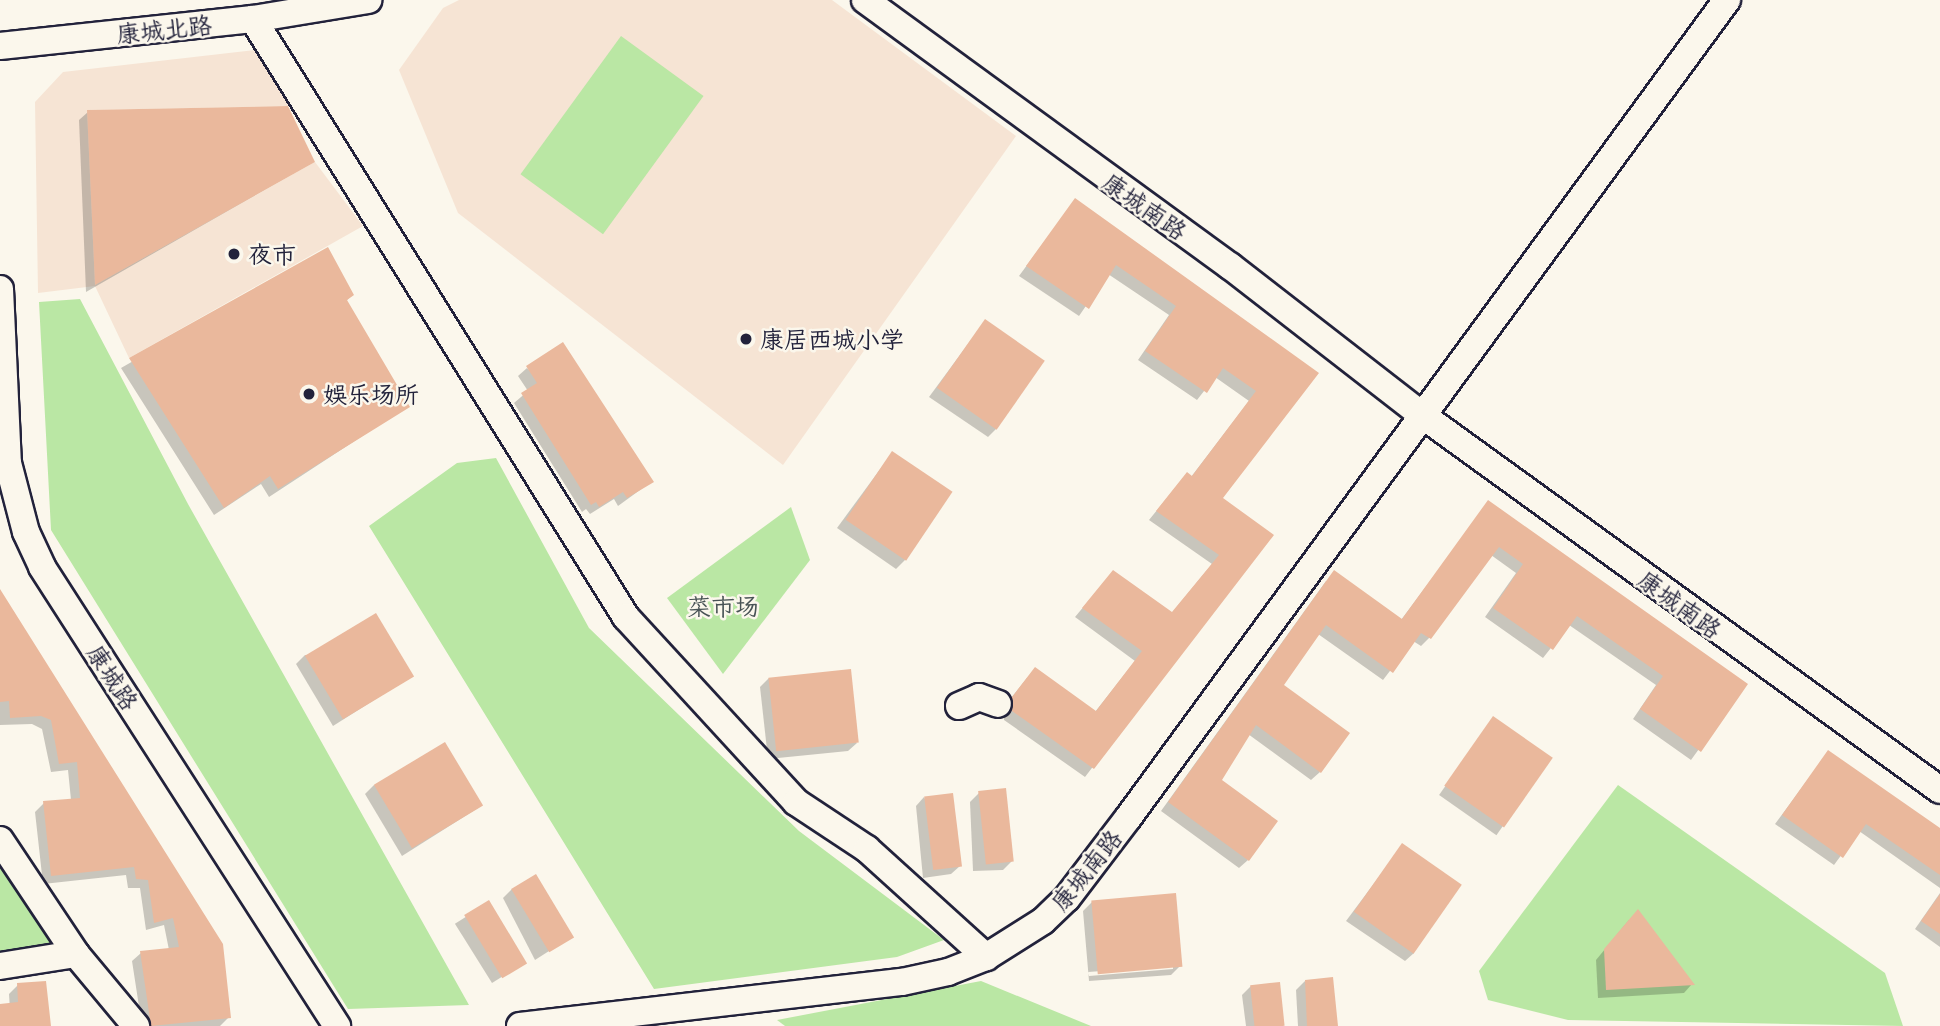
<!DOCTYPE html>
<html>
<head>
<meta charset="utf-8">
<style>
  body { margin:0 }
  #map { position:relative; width:1940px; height:1026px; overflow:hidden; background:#fbf7ec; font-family:"Playpen Sans","LXGW WenKai TC",sans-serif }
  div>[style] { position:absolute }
  .built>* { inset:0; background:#f6e4d4 }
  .green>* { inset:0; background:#bae7a4; transform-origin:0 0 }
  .shadow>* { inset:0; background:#0003; transform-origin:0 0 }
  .building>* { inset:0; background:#eab89c; transform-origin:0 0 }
  .roads { filter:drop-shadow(2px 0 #22223b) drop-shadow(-2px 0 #22223b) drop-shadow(0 2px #22223b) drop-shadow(0 -2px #22223b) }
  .minor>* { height:26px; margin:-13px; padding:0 13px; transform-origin:13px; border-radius:13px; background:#fbf7ec }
  .dots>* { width:19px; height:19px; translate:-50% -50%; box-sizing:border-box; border:4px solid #fbf7ec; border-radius:50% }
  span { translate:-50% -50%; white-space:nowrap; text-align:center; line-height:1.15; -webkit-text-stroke:5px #fbf7ec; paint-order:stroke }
  .street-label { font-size:24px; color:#22223b }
  .poi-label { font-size:24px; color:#22223b }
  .left { translate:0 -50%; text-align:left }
  .park-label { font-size:24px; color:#485355 }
</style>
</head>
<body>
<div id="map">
  <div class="built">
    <div style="clip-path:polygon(459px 0,832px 0,1016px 136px,783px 465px,458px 213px,399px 70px,443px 8px)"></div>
    <div style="clip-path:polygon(255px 50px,290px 106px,87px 110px,95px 285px,315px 162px,363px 226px,129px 358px,95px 286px,38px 293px,35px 102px,63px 72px)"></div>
  </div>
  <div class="green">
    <div style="left:621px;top:36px;width:102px;height:171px;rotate:36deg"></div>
    <div style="clip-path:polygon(80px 299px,188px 504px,469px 1005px,348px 1009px,51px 530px,39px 302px)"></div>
    <div style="clip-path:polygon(496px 458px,589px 628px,799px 831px,944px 940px,897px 957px,654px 989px,369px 526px,457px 463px)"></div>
    <div style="clip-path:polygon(791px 507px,810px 560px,723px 674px,667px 598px)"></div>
    <div style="clip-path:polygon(1618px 785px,1885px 973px,1903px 1026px,1568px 1020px,1488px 1000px,1479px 971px)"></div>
    <div style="clip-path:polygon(0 847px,73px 960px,0 970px)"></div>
    <div style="clip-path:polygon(981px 981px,1091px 1026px,785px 1026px,777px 1020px)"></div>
  </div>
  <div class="shadow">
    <div style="clip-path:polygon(88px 112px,313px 162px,86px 292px,79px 120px)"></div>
    <div style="clip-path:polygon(1075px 200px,1317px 373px,1221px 499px,1271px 535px,1085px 777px,1004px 720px,1004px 707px,1027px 678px,1095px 712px,1135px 661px,1075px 617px,1105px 581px,1171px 614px,1212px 564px,1149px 520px,1179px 483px,1191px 477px,1249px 401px,1215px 377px,1197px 400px,1138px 360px,1169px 315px,1108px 274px,1079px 316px,1019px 276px)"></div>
    <div style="clip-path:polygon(327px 250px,352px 295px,346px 301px,408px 406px,269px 497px,261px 484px,214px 515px,121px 368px)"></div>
    <div style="clip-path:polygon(985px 321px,997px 428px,988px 437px,929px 397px)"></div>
    <div style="clip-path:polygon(527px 368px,651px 482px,618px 506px,614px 499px,590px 514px,586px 509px,582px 512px,514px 403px,528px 391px,518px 376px)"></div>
    <div style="clip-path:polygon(892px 453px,905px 560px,896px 569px,837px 528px)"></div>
    <div style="clip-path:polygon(1489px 502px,1746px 684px,1691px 760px,1633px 719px,1656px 685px,1569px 625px,1543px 658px,1485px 617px,1516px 573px,1491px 555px,1430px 637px,1421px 646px,1413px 641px,1383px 680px,1318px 634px,1281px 685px,1320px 772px,1311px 780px,1248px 734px,1219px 781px,1248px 860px,1239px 868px,1161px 811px,1326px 581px,1401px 620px)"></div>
    <div style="clip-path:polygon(0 592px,229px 1017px,220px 1026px,142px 1026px,132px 961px,141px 953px,169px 950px,164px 925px,146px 930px,140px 888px,128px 888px,126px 875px,43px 884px,35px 812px,44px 803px,71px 800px,68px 770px,51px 772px,42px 729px,32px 724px,0 725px)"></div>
    <div style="clip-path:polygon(305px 655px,412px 676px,333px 726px,296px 664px)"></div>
    <div style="clip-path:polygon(769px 678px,857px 743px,848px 751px,768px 759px,760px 687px)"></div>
    <div style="left:1493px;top:718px;width:70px;height:94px;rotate:35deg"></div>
    <div style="clip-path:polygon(1828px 752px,1940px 830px,1940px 888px,1859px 831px,1834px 865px,1775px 824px)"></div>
    <div style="clip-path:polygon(374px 785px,481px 806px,402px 856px,365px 794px)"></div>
    <div style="clip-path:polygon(979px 793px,1012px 861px,1003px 870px,973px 871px,970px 802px)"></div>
    <div style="clip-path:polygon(924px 797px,960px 866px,951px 874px,923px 878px,916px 806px)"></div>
    <div style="clip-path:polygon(1402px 846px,1414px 953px,1405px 961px,1346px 921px)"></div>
    <div style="clip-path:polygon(512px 889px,571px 937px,535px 960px,503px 898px)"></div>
    <div style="clip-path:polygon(1940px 893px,1940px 947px,1915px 929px)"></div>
    <div style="clip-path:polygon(evenodd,1092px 902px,1180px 966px,1171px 975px,1089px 981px,1083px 911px,1092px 902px,1173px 966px,1173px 969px,1089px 976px,1088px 972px,1173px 966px)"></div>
    <div style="left:488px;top:903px;width:70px;height:39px;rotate:58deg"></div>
    <div style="clip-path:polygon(1629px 920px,1692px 984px,1684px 993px,1598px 998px,1596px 960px)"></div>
    <div style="clip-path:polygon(1305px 981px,1337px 1026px,1298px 1026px,1296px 990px)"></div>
    <div style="clip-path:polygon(18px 985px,49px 1026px,11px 1026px,9px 994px)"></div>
    <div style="clip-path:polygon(1251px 986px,1283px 1026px,1246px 1026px,1242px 995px)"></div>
  </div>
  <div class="building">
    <div style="clip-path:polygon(288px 106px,315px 162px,95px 285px,87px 110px)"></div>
    <div style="clip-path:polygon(1075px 198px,1319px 373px,1223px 498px,1274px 535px,1094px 769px,1012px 711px,1012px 697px,1035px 667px,1096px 711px,1142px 651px,1082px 608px,1113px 570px,1172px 612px,1219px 555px,1156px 511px,1187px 472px,1192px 476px,1256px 391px,1223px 368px,1207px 393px,1145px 351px,1176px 306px,1116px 265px,1089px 309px,1026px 266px)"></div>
    <div style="clip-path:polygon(328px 247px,354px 295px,347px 300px,410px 407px,278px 489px,270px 476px,224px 508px,129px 358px)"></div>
    <div style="left:985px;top:319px;width:73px;height:84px;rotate:35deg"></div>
    <div style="clip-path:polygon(563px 342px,654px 482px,627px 498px,623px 492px,599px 507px,596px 502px,591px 505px,521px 393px,537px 383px,526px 366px)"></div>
    <div style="left:892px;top:451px;width:73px;height:83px;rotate:34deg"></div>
    <div style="clip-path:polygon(1488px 500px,1748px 684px,1701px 752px,1640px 709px,1663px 676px,1577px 616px,1553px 650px,1493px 608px,1523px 564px,1499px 547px,1431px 639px,1421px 633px,1393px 673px,1326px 625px,1284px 685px,1350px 733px,1321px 773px,1256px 725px,1222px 780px,1278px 821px,1249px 861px,1168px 802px,1334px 570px,1402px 619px)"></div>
    <div style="clip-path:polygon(0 589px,223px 944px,231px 1018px,151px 1026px,140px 951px,179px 947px,173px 918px,154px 923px,148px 880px,136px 879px,134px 867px,51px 876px,43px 801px,80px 798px,77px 762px,59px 764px,51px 720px,41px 716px,10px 718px,9px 701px,0 702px)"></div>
    <div style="left:376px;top:613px;width:74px;height:83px;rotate:59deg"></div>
    <div style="left:851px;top:669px;width:74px;height:83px;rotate:84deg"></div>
    <div style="left:1493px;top:716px;width:73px;height:85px;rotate:35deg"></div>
    <div style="left:445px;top:742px;width:74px;height:83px;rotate:59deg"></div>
    <div style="clip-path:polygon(1828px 750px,1940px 828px,1940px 875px,1866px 824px,1843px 858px,1782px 815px)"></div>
    <div style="left:1006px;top:788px;width:74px;height:28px;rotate:84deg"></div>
    <div style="left:953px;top:793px;width:74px;height:29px;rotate:83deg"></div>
    <div style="left:1402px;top:843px;width:73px;height:84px;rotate:35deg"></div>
    <div style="left:536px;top:874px;width:74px;height:29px;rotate:59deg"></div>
    <div style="left:1176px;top:893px;width:74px;height:85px;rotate:85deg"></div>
    <div style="clip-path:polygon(1940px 894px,1940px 934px,1921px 921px)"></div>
    <div style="left:489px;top:900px;width:74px;height:29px;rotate:59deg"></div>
    <div style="clip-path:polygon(1638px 909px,1695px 985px,1606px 990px,1604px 949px)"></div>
    <div style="clip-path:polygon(1333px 977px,1338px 1026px,1307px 1026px,1305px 980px)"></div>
    <div style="clip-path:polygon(46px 981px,51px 1026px,0 1026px,0 1004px,18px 1002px,17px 983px)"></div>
    <div style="left:1280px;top:982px;width:44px;height:30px;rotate:84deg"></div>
  </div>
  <div class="roads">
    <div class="minor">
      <div style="left:865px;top:0;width:452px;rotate:36.1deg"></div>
      <div style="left:1230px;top:266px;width:243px;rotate:37.8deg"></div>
      <div style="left:1422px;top:415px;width:639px;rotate:35.9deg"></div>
      <div style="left:253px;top:19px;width:705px;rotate:58.05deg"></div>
      <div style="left:626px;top:617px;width:251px;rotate:47.4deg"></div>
      <div style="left:796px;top:802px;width:85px;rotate:33.5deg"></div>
      <div style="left:867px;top:849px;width:161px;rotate:42.2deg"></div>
      <div style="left:0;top:46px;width:254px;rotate:-6.1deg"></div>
      <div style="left:253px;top:19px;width:117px;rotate:-9.4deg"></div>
      <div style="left:0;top:289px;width:174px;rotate:87.4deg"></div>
      <div style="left:8px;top:463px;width:71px;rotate:75.4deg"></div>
      <div style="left:26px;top:532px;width:38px;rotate:65deg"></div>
      <div style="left:42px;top:567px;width:546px;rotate:57.27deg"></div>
      <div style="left:959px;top:706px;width:22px;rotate:-24deg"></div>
      <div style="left:979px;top:697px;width:20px;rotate:20deg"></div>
      <div style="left:0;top:840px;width:137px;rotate:56.3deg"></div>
      <div style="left:76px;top:954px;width:94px;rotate:50.2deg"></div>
      <div style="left:0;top:966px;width:77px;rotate:-9deg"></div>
      <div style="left:520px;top:1026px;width:385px;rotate:-6.6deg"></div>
      <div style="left:902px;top:982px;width:47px;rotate:-12.3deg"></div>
      <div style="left:948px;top:972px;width:41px;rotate:-21.5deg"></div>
      <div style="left:986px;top:957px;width:67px;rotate:-32.3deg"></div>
      <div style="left:1043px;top:921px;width:33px;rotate:-44deg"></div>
      <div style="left:1067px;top:898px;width:101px;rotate:-52.7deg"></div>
      <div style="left:1128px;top:818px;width:1014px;rotate:-53.79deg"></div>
    </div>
  </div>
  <div class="dots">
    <div style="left:234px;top:254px;background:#22223b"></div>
    <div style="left:746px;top:339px;background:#22223b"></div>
    <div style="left:309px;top:394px;background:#22223b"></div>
  </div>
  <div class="street-label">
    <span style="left:164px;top:29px;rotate:-6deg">康城北路</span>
    <span style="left:1145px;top:206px;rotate:35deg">康城南路</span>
    <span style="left:1680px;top:604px;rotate:36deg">康城南路</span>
    <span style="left:113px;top:677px;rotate:57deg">康城路</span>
    <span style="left:1086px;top:870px;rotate:-51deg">康城南路</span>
  </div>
  <div class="poi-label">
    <span class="left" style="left:248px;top:254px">夜市</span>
    <span class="left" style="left:760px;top:339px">康居西城小学</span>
    <span class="left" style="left:323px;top:394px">娱乐场所</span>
  </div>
  <div class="park-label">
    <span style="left:723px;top:606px">菜市场</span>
  </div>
</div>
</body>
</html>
